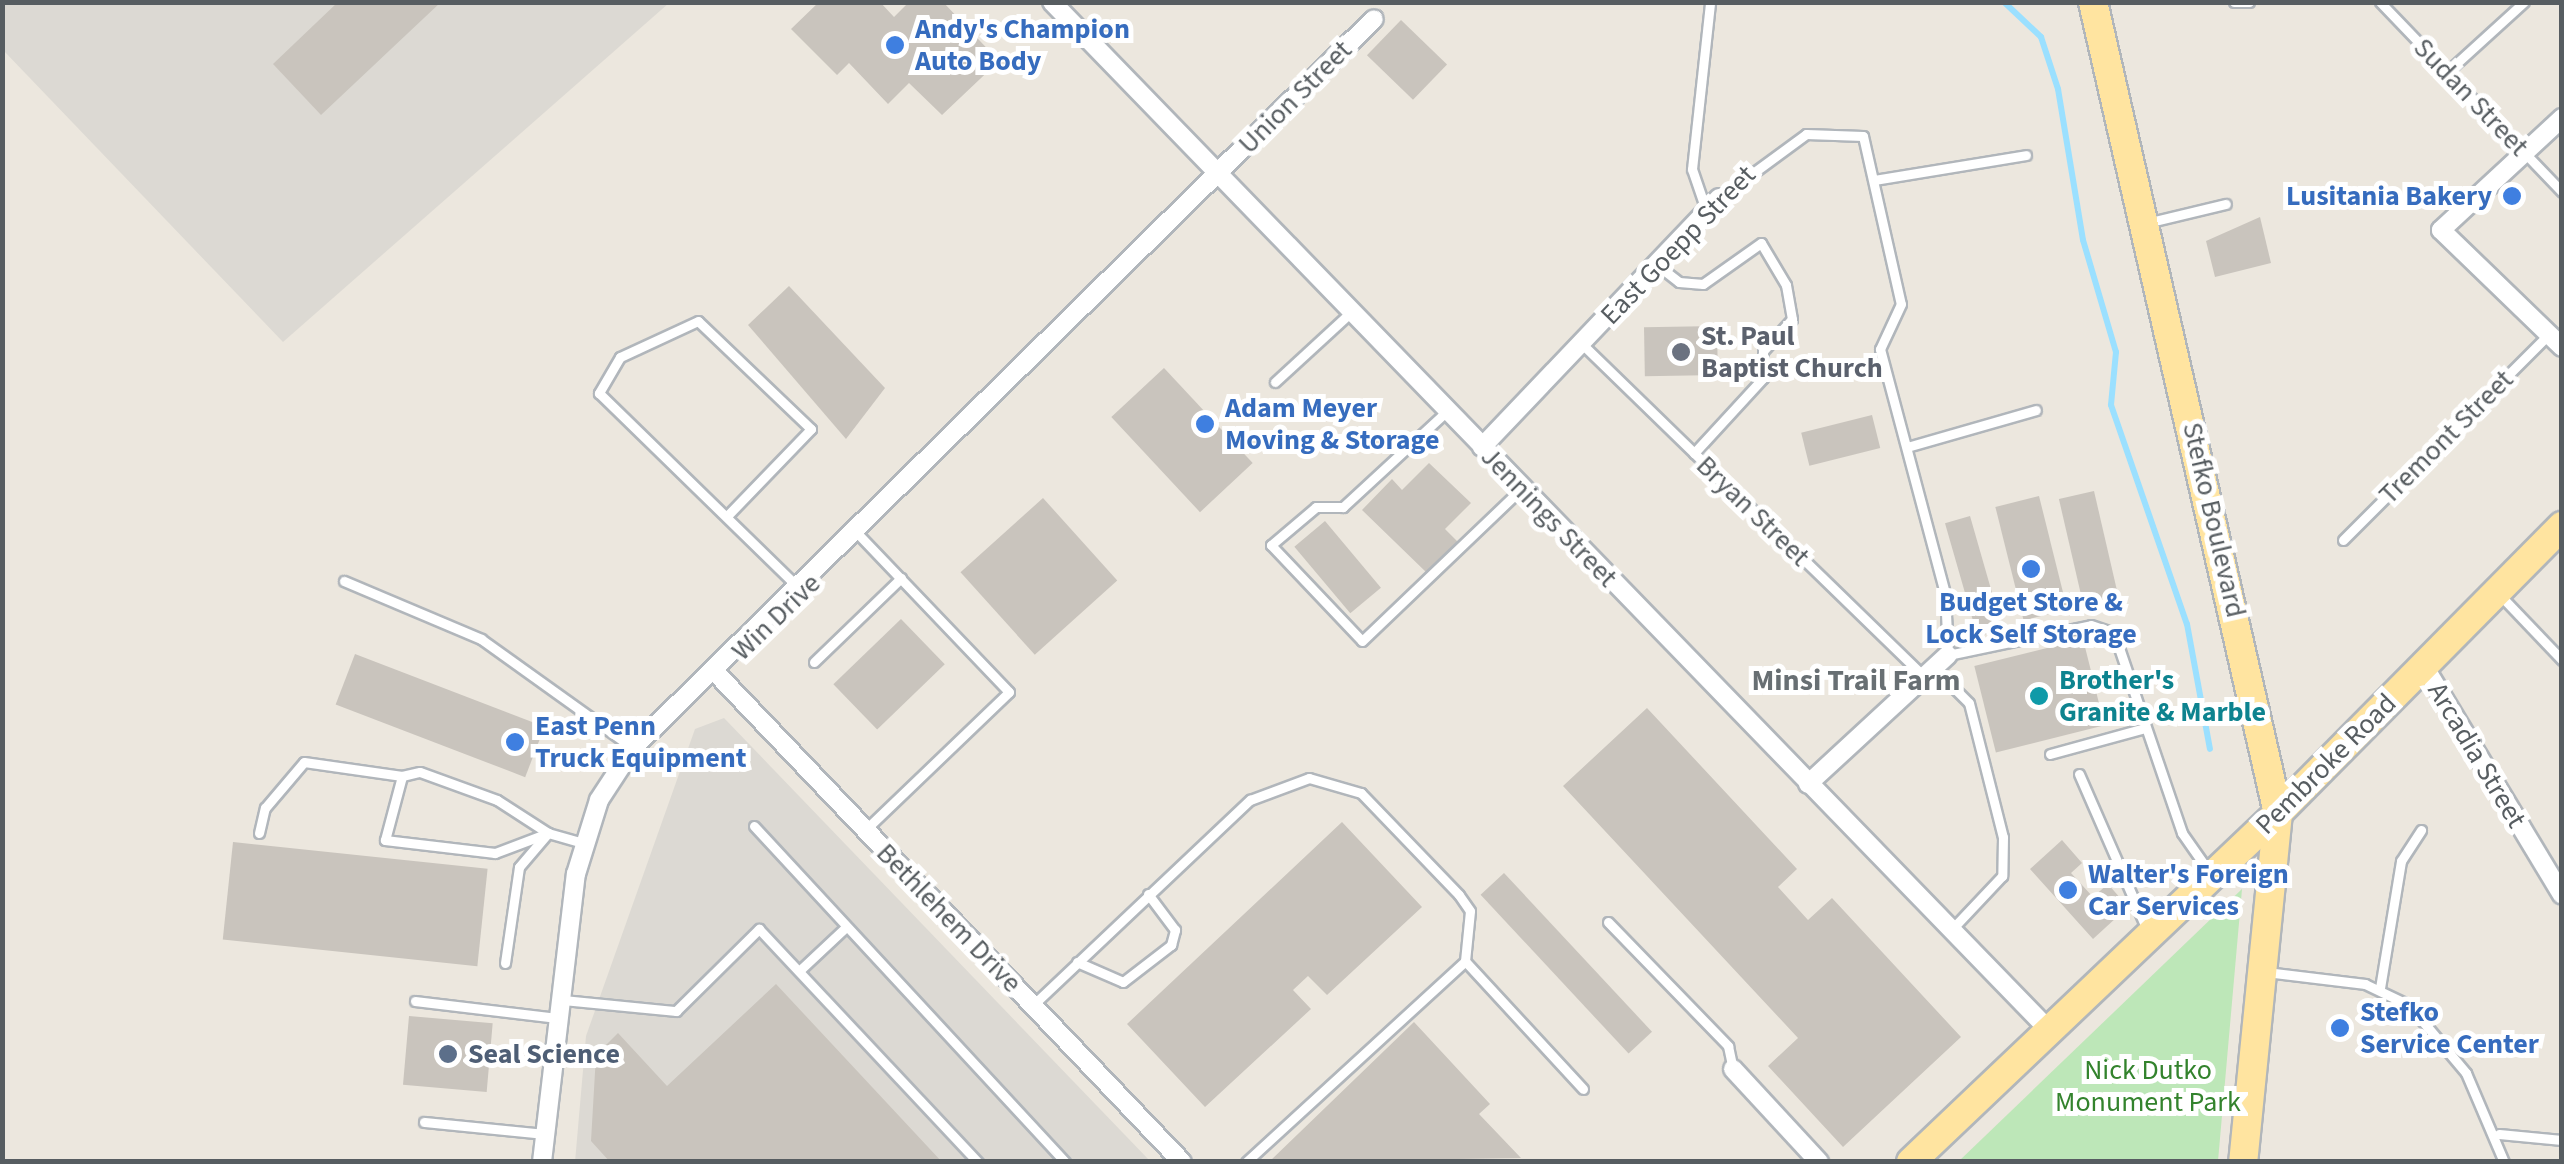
<!DOCTYPE html>
<html>
<head>
<meta charset="utf-8">
<style>
  body { margin:0 }
  #map { position:relative; width:2564px; height:1164px; overflow:hidden; background:#ece7de; font-family:"Source Sans 3",sans-serif }
  div>[style] { position:absolute }
  .industrial>* { inset:0; background:#dcd9d3 }
  .green>* { inset:0; background:#bde7b8 }
  .stream>* { height:6px; margin:-3px; padding:0 3px; transform-origin:3px; border-radius:3px; background:#9be0ff }
  .building>* { inset:0; background:#c9c4bd; transform-origin:0 0 }
  .roads { filter:drop-shadow(2px 0 #b1b6bb) drop-shadow(-2px 0 #b1b6bb) drop-shadow(0 2px #b1b6bb) drop-shadow(0 -2px #b1b6bb) }
  .service>* { height:9px; margin:-4.5px; padding:0 4.5px; transform-origin:4.5px; border-radius:4.5px; background:#fff }
  .minor>* { height:18px; margin:-9px; padding:0 9px; transform-origin:9px; border-radius:9px; background:#fff }
  .primary>* { height:28px; margin:-14px; padding:0 14px; transform-origin:14px; border-radius:14px; background:#ffe4a0 }
  .dots>* { width:28px; height:28px; translate:-50% -50%; box-sizing:border-box; border:5px solid #fff; border-radius:50% }
  span { translate:-50% -50%; white-space:nowrap; text-align:center; line-height:1.15; -webkit-text-stroke:10px #fff; paint-order:stroke }
  .shop-label { font-size:28px; color:#366cbe; font-weight:700 }
  .left { translate:0 -50%; text-align:left }
  .right { translate:-100% -50%; text-align:right }
  .street-label { font-size:28px; color:#575d61 }
  .worship-label { font-size:28px; color:#5b616d; font-weight:700 }
  .culture-label { font-size:28px; color:#0d838f; font-weight:700 }
  .service-label { font-size:28px; color:#4e5e75; font-weight:700 }
  .park-label { font-size:28px; color:#33832d }
  .neighbourhood-label { font-size:30px; color:#686f73; font-weight:700 }
  .frame { position:absolute; inset:0; border:5px solid #575d61; pointer-events:none }
</style>
</head>
<body>
<div id="map">
  <div class="industrial">
    <div style="clip-path:polygon(3px 3px,669px 3px,283px 342px,3px 50px)"></div>
    <div style="clip-path:polygon(724px 718px,1150px 1161px,575px 1162px,586px 1036px,695px 729px)"></div>
  </div>
  <div class="green">
    <div style="clip-path:polygon(2242px 889px,2218px 1161px,1959px 1161px)"></div>
  </div>
  <div class="stream">
    <div style="left:2004px;top:2px;width:51px;rotate:43.4deg"></div>
    <div style="left:2041px;top:37px;width:55px;rotate:71.9deg"></div>
    <div style="left:2058px;top:89px;width:153px;rotate:80.6deg"></div>
    <div style="left:2083px;top:240px;width:117px;rotate:73.6deg"></div>
    <div style="left:2116px;top:352px;width:53px;rotate:95.4deg"></div>
    <div style="left:2111px;top:405px;width:232px;rotate:70.9deg"></div>
    <div style="left:2187px;top:624px;width:127px;rotate:79.6deg"></div>
  </div>
  <div class="building">
    <div style="clip-path:polygon(338px 2px,441px 2px,321px 115px,273px 64px)"></div>
    <div style="clip-path:polygon(819px 2px,880px 2px,894px 17px,909px 2px,943px 2px,999px 61px,942px 115px,909px 83px,888px 104px,849px 63px,837px 75px,791px 29px)"></div>
    <div style="left:1401px;top:20px;width:64px;height:49px;rotate:44deg"></div>
    <div style="clip-path:polygon(2260px 217px,2271px 263px,2215px 277px,2206px 241px)"></div>
    <div style="clip-path:polygon(789px 286px,885px 388px,846px 439px,748px 325px)"></div>
    <div style="left:1717px;top:326px;width:49px;height:73px;rotate:89deg"></div>
    <div style="left:1164px;top:368px;width:130px;height:72px;rotate:47deg"></div>
    <div style="left:1872px;top:415px;width:34px;height:73px;rotate:76deg"></div>
    <div style="clip-path:polygon(1429px 463px,1471px 503px,1445px 529px,1458px 542px,1427px 573px,1362px 510px,1392px 479px,1402px 490px)"></div>
    <div style="left:2094px;top:491px;width:113px;height:36px;rotate:77deg"></div>
    <div style="left:2039px;top:496px;width:117px;height:45px;rotate:76deg"></div>
    <div style="left:1043px;top:498px;width:111px;height:111px;rotate:48deg"></div>
    <div style="left:1970px;top:516px;width:118px;height:26px;rotate:74deg"></div>
    <div style="left:1325px;top:521px;width:87px;height:40px;rotate:50deg"></div>
    <div style="left:901px;top:619px;width:63px;height:94px;rotate:46deg"></div>
    <div style="left:2083px;top:639px;width:89px;height:112px;rotate:76deg"></div>
    <div style="left:355px;top:654px;width:203px;height:54px;rotate:21deg"></div>
    <div style="clip-path:polygon(1647px 708px,1797px 869px,1778px 887px,1808px 920px,1832px 898px,1961px 1037px,1843px 1147px,1768px 1066px,1798px 1038px,1563px 786px)"></div>
    <div style="clip-path:polygon(1342px 822px,1422px 907px,1327px 995px,1308px 976px,1293px 990px,1311px 1009px,1205px 1107px,1127px 1024px)"></div>
    <div style="clip-path:polygon(2062px 840px,2082px 863px,2071px 873px,2093px 897px,2108px 884px,2128px 907px,2093px 939px,2030px 869px)"></div>
    <div style="left:233px;top:842px;width:256px;height:98px;rotate:6deg"></div>
    <div style="left:1504px;top:873px;width:217px;height:32px;rotate:47deg"></div>
    <div style="clip-path:polygon(776px 984px,942px 1162px,610px 1162px,591px 1141px,596px 1055px,618px 1033px,667px 1086px)"></div>
    <div style="left:409px;top:1016px;width:84px;height:69px;rotate:5deg"></div>
    <div style="clip-path:polygon(1414px 1022px,1490px 1104px,1479px 1114px,1521px 1158px,1269px 1162px)"></div>
  </div>
  <div class="roads">
    <div class="service">
      <div style="left:2234px;top:2px;width:15px"></div>
      <div style="left:2380px;top:2px;width:263px;rotate:46.2deg"></div>
      <div style="left:2447px;top:72px;width:104px;rotate:-42.3deg"></div>
      <div style="left:1874px;top:180px;width:154px;rotate:-9.3deg"></div>
      <div style="left:1719px;top:198px;width:108px;rotate:-36.3deg"></div>
      <div style="left:1806px;top:134px;width:57px;rotate:2deg"></div>
      <div style="left:1863px;top:136px;width:172px;rotate:77.3deg"></div>
      <div style="left:1901px;top:304px;width:50px;rotate:115deg"></div>
      <div style="left:1880px;top:349px;width:253px;rotate:75.1deg"></div>
      <div style="left:1945px;top:593px;width:62px;rotate:87.2deg"></div>
      <div style="left:1948px;top:655px;width:146px;rotate:-11.8deg"></div>
      <div style="left:2091px;top:625px;width:24px;rotate:19deg"></div>
      <div style="left:2114px;top:633px;width:211px;rotate:71.2deg"></div>
      <div style="left:2182px;top:833px;width:49px;rotate:55deg"></div>
      <div style="left:1706px;top:210px;width:43px;rotate:-108.9deg"></div>
      <div style="left:1692px;top:169px;width:168px;rotate:-83.8deg"></div>
      <div style="left:2146px;top:223px;width:82px;rotate:-13.4deg"></div>
      <div style="left:1656px;top:264px;width:29px;rotate:38deg"></div>
      <div style="left:1679px;top:282px;width:24px;rotate:5deg"></div>
      <div style="left:1703px;top:284px;width:71px;rotate:-35.3deg"></div>
      <div style="left:1761px;top:243px;width:49px;rotate:59.2deg"></div>
      <div style="left:1786px;top:285px;width:35px;rotate:80deg"></div>
      <div style="left:1792px;top:319px;width:43px;rotate:132.2deg"></div>
      <div style="left:1763px;top:351px;width:27px;rotate:90deg"></div>
      <div style="left:1763px;top:378px;width:102px;rotate:132.6deg"></div>
      <div style="left:1582px;top:344px;width:477px;rotate:44.2deg"></div>
      <div style="left:1275px;top:382px;width:102px;rotate:-42.6deg"></div>
      <div style="left:1447px;top:411px;width:142px;rotate:137.3deg"></div>
      <div style="left:1343px;top:507px;width:27px;rotate:180deg"></div>
      <div style="left:1316px;top:507px;width:59px;rotate:139.8deg"></div>
      <div style="left:1271px;top:545px;width:132px;rotate:46.5deg"></div>
      <div style="left:1362px;top:641px;width:221px;rotate:-43.7deg"></div>
      <div style="left:1907px;top:447px;width:134px;rotate:-16deg"></div>
      <div style="left:727px;top:516px;width:121px;rotate:-46deg"></div>
      <div style="left:811px;top:429px;width:156px;rotate:-136.3deg"></div>
      <div style="left:698px;top:321px;width:86px;rotate:155.2deg"></div>
      <div style="left:620px;top:357px;width:42px;rotate:120.3deg"></div>
      <div style="left:599px;top:393px;width:275px;rotate:44.3deg"></div>
      <div style="left:859px;top:535px;width:217px;rotate:46.3deg"></div>
      <div style="left:1009px;top:692px;width:199px;rotate:136.2deg"></div>
      <div style="left:2343px;top:540px;width:291px;rotate:-45deg"></div>
      <div style="left:344px;top:581px;width:149px;rotate:22.9deg"></div>
      <div style="left:481px;top:639px;width:187px;rotate:35.6deg"></div>
      <div style="left:2499px;top:594px;width:91px;rotate:46.3deg"></div>
      <div style="left:814px;top:662px;width:121px;rotate:-44deg"></div>
      <div style="left:1934px;top:668px;width:49px;rotate:45deg"></div>
      <div style="left:1969px;top:703px;width:138px;rotate:75.8deg"></div>
      <div style="left:2003px;top:837px;width:39px;rotate:91deg"></div>
      <div style="left:2002px;top:876px;width:73px;rotate:133.3deg"></div>
      <div style="left:2050px;top:754px;width:98px;rotate:-15.3deg"></div>
      <div style="left:2079px;top:774px;width:172px;rotate:66.4deg"></div>
      <div style="left:754px;top:826px;width:458px;rotate:47.2deg"></div>
      <div style="left:259px;top:833px;width:26px;rotate:-77deg"></div>
      <div style="left:265px;top:808px;width:60px;rotate:-49.7deg"></div>
      <div style="left:304px;top:762px;width:99px;rotate:8.1deg"></div>
      <div style="left:1608px;top:922px;width:173px;rotate:45.9deg"></div>
      <div style="left:1728px;top:1046px;width:24px;rotate:78deg"></div>
      <div style="left:1077px;top:962px;width:50px;rotate:23.5deg"></div>
      <div style="left:1123px;top:982px;width:61px;rotate:-37.6deg"></div>
      <div style="left:1171px;top:945px;width:16px;rotate:-75deg"></div>
      <div style="left:1175px;top:930px;width:45px;rotate:-126.9deg"></div>
      <div style="left:505px;top:963px;width:97px;rotate:-81.7deg"></div>
      <div style="left:519px;top:867px;width:45px;rotate:-49.5deg"></div>
      <div style="left:548px;top:833px;width:57px;rotate:159.3deg"></div>
      <div style="left:495px;top:853px;width:111px;rotate:-173.3deg"></div>
      <div style="left:385px;top:840px;width:66px;rotate:-75.1deg"></div>
      <div style="left:402px;top:776px;width:18px;rotate:-13deg"></div>
      <div style="left:420px;top:772px;width:82px;rotate:20deg"></div>
      <div style="left:497px;top:800px;width:61px;rotate:32.9deg"></div>
      <div style="left:548px;top:833px;width:37px;rotate:16deg"></div>
      <div style="left:799px;top:971px;width:64px;rotate:-43.1deg"></div>
      <div style="left:2266px;top:972px;width:100px;rotate:6.9deg"></div>
      <div style="left:2365px;top:984px;width:49px;rotate:25.5deg"></div>
      <div style="left:2409px;top:1005px;width:89px;rotate:50deg"></div>
      <div style="left:2466px;top:1073px;width:97px;rotate:66.9deg"></div>
      <div style="left:2380px;top:988px;width:129px;rotate:-80.6deg"></div>
      <div style="left:2401px;top:861px;width:37px;rotate:-57deg"></div>
      <div style="left:563px;top:1000px;width:114px;rotate:5.6deg"></div>
      <div style="left:676px;top:1011px;width:117px;rotate:-44.7deg"></div>
      <div style="left:759px;top:929px;width:320px;rotate:46.8deg"></div>
      <div style="left:415px;top:1001px;width:143px;rotate:6.8deg"></div>
      <div style="left:1033px;top:1005px;width:299px;rotate:-43.4deg"></div>
      <div style="left:1250px;top:800px;width:63px;rotate:-20.4deg"></div>
      <div style="left:1309px;top:778px;width:54px;rotate:16.1deg"></div>
      <div style="left:1361px;top:793px;width:141px;rotate:46.1deg"></div>
      <div style="left:1459px;top:895px;width:19px;rotate:55deg"></div>
      <div style="left:1470px;top:911px;width:50px;rotate:95.7deg"></div>
      <div style="left:424px;top:1122px;width:122px;rotate:5.7deg"></div>
      <div style="left:2499px;top:1134px;width:63px;rotate:5.4deg"></div>
      <div style="left:1246px;top:1162px;width:297px;rotate:-42.5deg"></div>
      <div style="left:1465px;top:961px;width:174px;rotate:47.3deg"></div>
    </div>
    <div class="minor">
      <div style="left:1052px;top:2px;width:1432px;rotate:45.88deg"></div>
      <div style="left:2562px;top:118px;width:165px;rotate:137.2deg"></div>
      <div style="left:2441px;top:230px;width:168px;rotate:44deg"></div>
      <div style="left:1482px;top:447px;width:344px;rotate:-46.4deg"></div>
      <div style="left:2424px;top:666px;width:267px;rotate:58.9deg"></div>
      <div style="left:717px;top:674px;width:674px;rotate:46.38deg"></div>
      <div style="left:1808px;top:784px;width:190px;rotate:-42.7deg"></div>
      <div style="left:1733px;top:1069px;width:127px;rotate:47.2deg"></div>
      <div style="left:542px;top:1162px;width:290px;rotate:-83.3deg"></div>
      <div style="left:576px;top:874px;width:77px;rotate:-72.7deg"></div>
      <div style="left:599px;top:800px;width:62px;rotate:-56.8deg"></div>
      <div style="left:633px;top:748px;width:1039px;rotate:-44.53deg"></div>
    </div>
    <div class="primary">
      <div style="left:2093px;top:2px;width:832px;rotate:77.15deg"></div>
      <div style="left:2278px;top:813px;width:351px;rotate:95.7deg"></div>
      <div style="left:1911px;top:1162px;width:506px;rotate:-43.56deg"></div>
      <div style="left:2278px;top:813px;width:404px;rotate:-45.3deg"></div>
    </div>
  </div>
  <div class="dots">
    <div style="left:895px;top:45px;background:#3f7fe0"></div>
    <div style="left:2512px;top:196px;background:#3f7fe0"></div>
    <div style="left:1681px;top:352px;background:#6b7280"></div>
    <div style="left:1205px;top:424px;background:#3f7fe0"></div>
    <div style="left:2031px;top:569px;background:#3f7fe0"></div>
    <div style="left:2039px;top:696px;background:#0f9aa8"></div>
    <div style="left:515px;top:742px;background:#3f7fe0"></div>
    <div style="left:2068px;top:890px;background:#3f7fe0"></div>
    <div style="left:2340px;top:1028px;background:#3f7fe0"></div>
    <div style="left:448px;top:1054px;background:#5c6f8a"></div>
  </div>
  <div class="shop-label">
    <span class="left" style="left:915px;top:45px">Andy's Champion<br>Auto Body</span>
    <span class="right" style="left:2492px;top:196px">Lusitania Bakery</span>
    <span class="left" style="left:1225px;top:424px">Adam Meyer<br>Moving &amp; Storage</span>
    <span style="left:2031px;top:618px">Budget Store &amp;<br>Lock Self Storage</span>
    <span class="left" style="left:535px;top:742px">East Penn<br>Truck Equipment</span>
    <span class="left" style="left:2088px;top:890px">Walter's Foreign<br>Car Services</span>
    <span class="left" style="left:2360px;top:1028px">Stefko<br>Service Center</span>
  </div>
  <div class="street-label">
    <span style="left:1295px;top:97px;rotate:-45deg">Union Street</span>
    <span style="left:2471px;top:97px;rotate:46deg">Sudan Street</span>
    <span style="left:1678px;top:245px;rotate:-46deg">East Goepp Street</span>
    <span style="left:2446px;top:437px;rotate:-45deg">Tremont Street</span>
    <span style="left:1753px;top:511px;rotate:44deg">Bryan Street</span>
    <span style="left:1549px;top:517px;rotate:46deg">Jennings Street</span>
    <span style="left:2214px;top:520px;rotate:77deg">Stefko Boulevard</span>
    <span style="left:776px;top:617px;rotate:-44deg">Win Drive</span>
    <span style="left:2477px;top:755px;rotate:59deg">Arcadia Street</span>
    <span style="left:2326px;top:764px;rotate:-45deg">Pembroke Road</span>
    <span style="left:949px;top:918px;rotate:46deg">Bethlehem Drive</span>
  </div>
  <div class="worship-label">
    <span class="left" style="left:1701px;top:352px">St. Paul<br>Baptist Church</span>
  </div>
  <div class="culture-label">
    <span class="left" style="left:2059px;top:696px">Brother's<br>Granite &amp; Marble</span>
  </div>
  <div class="service-label">
    <span class="left" style="left:468px;top:1054px">Seal Science</span>
  </div>
  <div class="park-label">
    <span style="left:2148px;top:1086px">Nick Dutko<br>Monument Park</span>
  </div>
  <div class="neighbourhood-label">
    <span style="left:1856px;top:681px">Minsi Trail Farm</span>
  </div>
  <div class="frame"></div>
</div>
</body>
</html>
